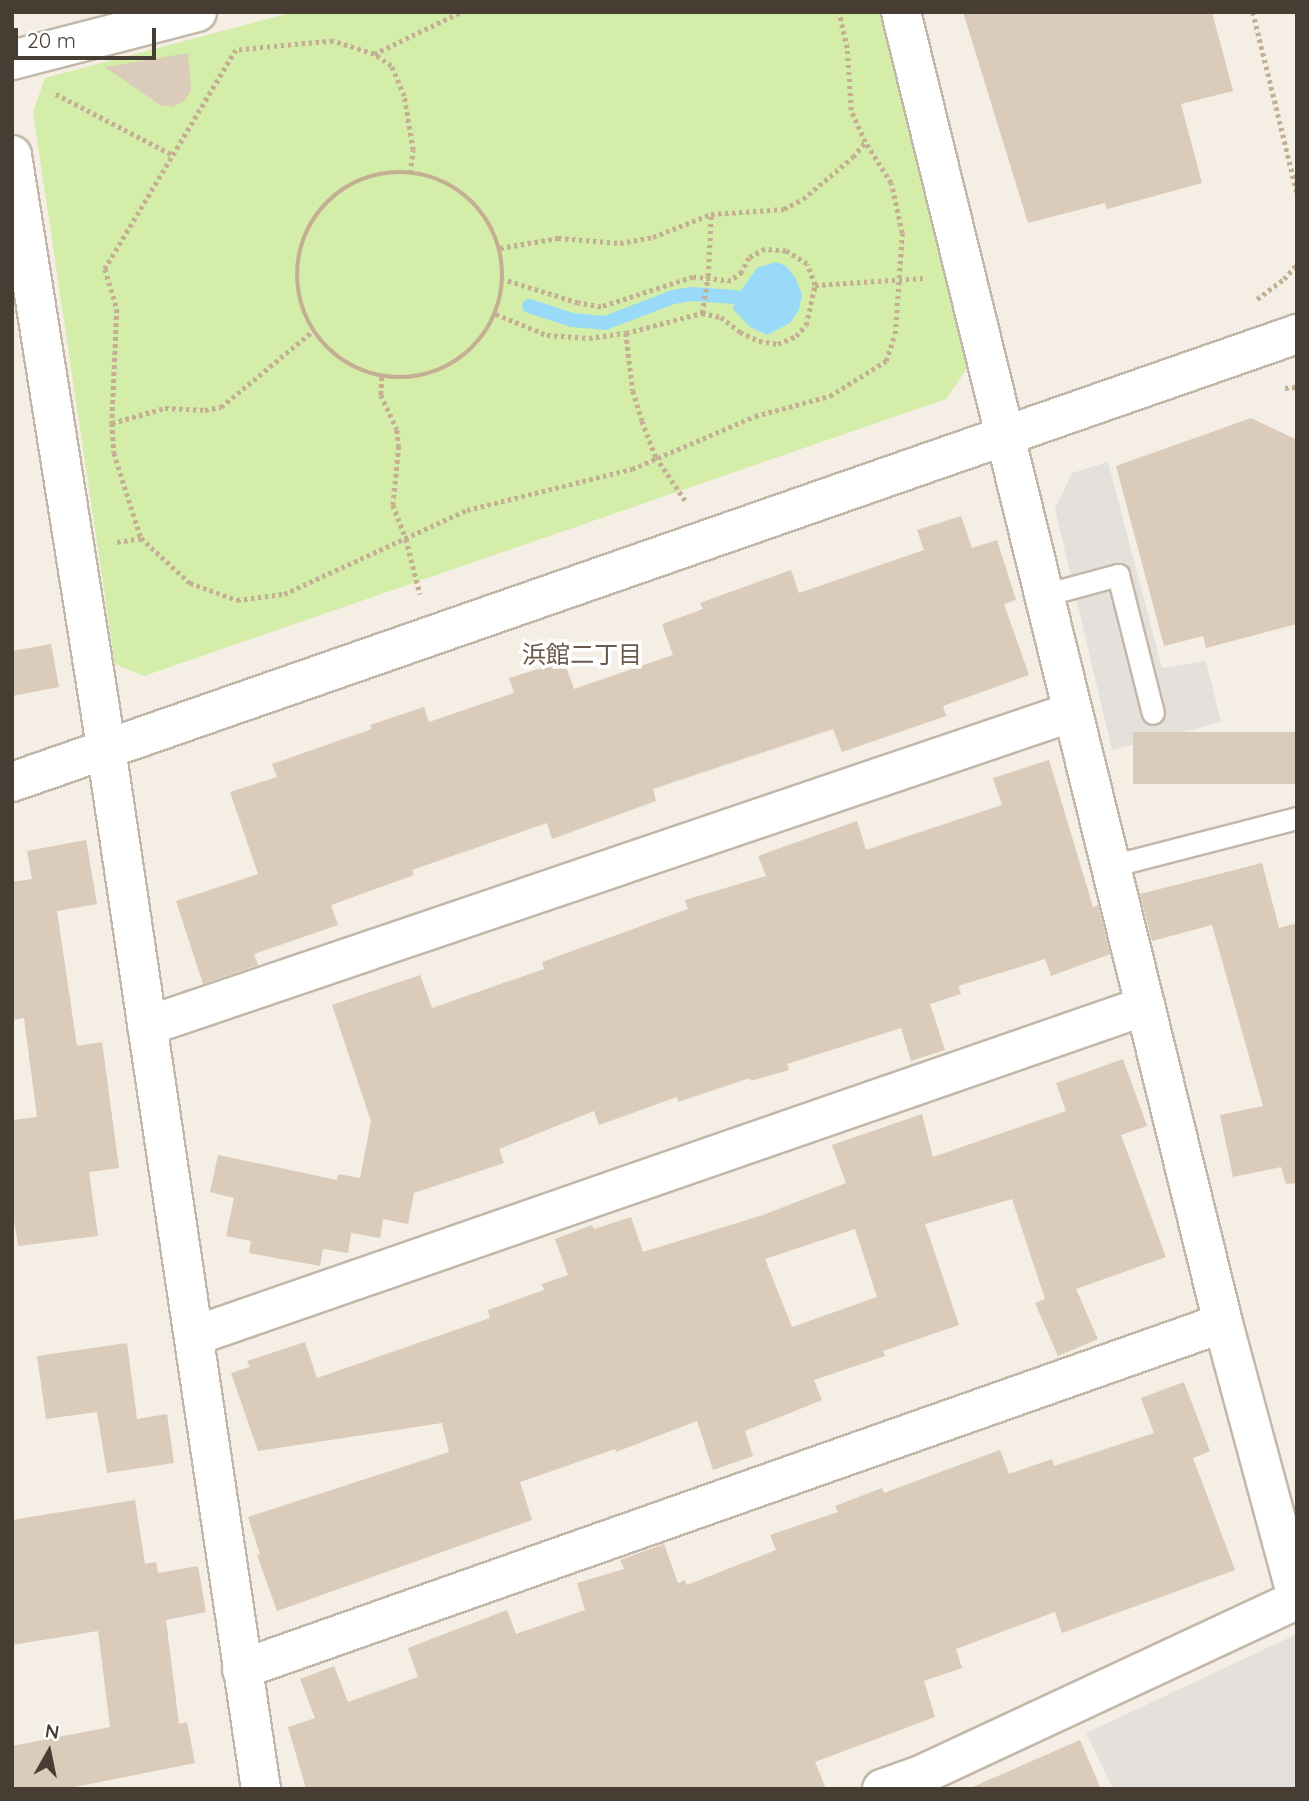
<!DOCTYPE html>
<html>
<head>
<meta charset="utf-8">
<style>
  body { margin:0 }
  #map { position:relative; width:1309px; height:1801px; overflow:hidden; background:#f4eee4; font-family:Quicksand,"Noto Sans JP",sans-serif }
  div>[style] { position:absolute }
  .green>* { inset:0; background:#d4eda8 }
  .parking>* { inset:0; background:#e4e1dd }
  .water>* { inset:0; background:#99daf8 }
  .stream>* { height:14px; margin:-7px; padding:0 7px; transform-origin:7px; border-radius:7px; background:#99daf8 }
  .building>* { inset:0; background:#dacbbb; transform-origin:0 0 }
  .path>* { height:4.5px; margin-top:-2.25px; transform-origin:0; background:repeating-linear-gradient(90deg,#c4af95 0 3.5px,transparent 0 7px) }
  .path>.ring { margin:-2.25px; padding:0; box-sizing:content-box; background:none; border:4.5px solid #c4af95; border-radius:50% }
  .roads { filter:drop-shadow(2px 0 #c3b7a9) drop-shadow(-2px 0 #c3b7a9) drop-shadow(0 2px #c3b7a9) drop-shadow(0 -2px #c3b7a9) }
  .service>* { height:21px; margin:-10.5px; padding:0 10.5px; transform-origin:10.5px; border-radius:10.5px; background:#fff }
  .minor>* { height:38px; margin:-19px; padding:0 19px; transform-origin:19px; border-radius:19px; background:#fff }
  .tertiary>* { height:38px; margin:-19px; padding:0 19px; transform-origin:19px; border-radius:19px; background:#fff }
  span { translate:-50% -50%; white-space:nowrap; text-align:center; line-height:1.15; -webkit-text-stroke:7px #fff; paint-order:stroke }
  .neighbourhood-label { font-size:24px; color:#6b5a49 }
  .frame { position:absolute; inset:0; border:14px solid #473d33; pointer-events:none }
  .north { position:absolute; left:14px; top:1717px; width:70px; height:70px; -webkit-text-stroke:5px #fff; paint-order:stroke; rotate:9deg; font-size:19px; font-weight:700; line-height:28px; text-align:center; color:#473d33 }
  .north::after { content:''; display:block; margin:auto; width:24px; height:32px; background:#473d33; clip-path:polygon(50% 0,100% 100%,50% 72%,0 100%) }
  .scale { position:absolute; left:14px; top:28px; width:142px; height:32px; box-sizing:border-box; border:4px solid #473d33; border-top:0; padding-left:9px; font-size:21px; line-height:24px; white-space:nowrap; color:#473d33; -webkit-text-stroke:5px #fff; paint-order:stroke }
</style>
</head>
<body>
<div id="map">
  <div class="green">
    <div style="clip-path:polygon(294px 12px,883px 12px,968px 367px,946px 399px,144px 676px,115px 664px,33px 112px,45px 78px)"></div>
  </div>
  <div class="parking">
    <div style="clip-path:polygon(1108px 462px,1162px 668px,1206px 661px,1221px 722px,1112px 750px,1055px 509px,1072px 473px)"></div>
    <div style="clip-path:polygon(1297px 1634px,1297px 1789px,1113px 1789px,1086px 1733px)"></div>
  </div>
  <div class="water">
    <div style="clip-path:polygon(775px 262px,786px 266px,795px 277px,802px 294px,799px 310px,790px 323px,767px 335px,750px 327px,733px 309px,736px 297px,757px 268px)"></div>
  </div>
  <div class="stream">
    <div style="left:529px;top:306px;width:45px;rotate:18deg"></div>
    <div style="left:572px;top:320px;width:33px;rotate:5deg"></div>
    <div style="left:605px;top:323px;width:73px;rotate:-20.9deg"></div>
    <div style="left:673px;top:297px;width:19px;rotate:-9deg"></div>
    <div style="left:692px;top:294px;width:44px;rotate:3.9deg"></div>
  </div>
  <div class="building">
    <div style="clip-path:polygon(963px 12px,1212px 12px,1233px 91px,1181px 104px,1202px 183px,1107px 209px,1105px 203px,1028px 223px)"></div>
    <div style="clip-path:polygon(188px 53px,191px 91px,184px 101px,172px 107px,160px 105px,105px 67px)"></div>
    <div style="clip-path:polygon(1251px 418px,1297px 440px,1297px 624px,1206px 648px,1203px 636px,1164px 646px,1116px 466px)"></div>
    <div style="clip-path:polygon(961px 516px,972px 548px,997px 540px,1016px 600px,1004px 604px,1029px 675px,943px 706px,946px 716px,842px 752px,833px 729px,653px 789px,656px 801px,552px 839px,547px 823px,412px 870px,414px 875px,331px 905px,338px 925px,254px 954px,258px 965px,203px 984px,176px 901px,258px 874px,230px 792px,277px 777px,272px 764px,372px 729px,370px 725px,424px 707px,429px 722px,514px 693px,509px 678px,564px 661px,574px 689px,673px 655px,662px 624px,703px 609px,700px 603px,791px 570px,799px 593px,924px 550px,917px 530px)"></div>
    <div style="clip-path:polygon(51px 644px,59px 687px,12px 696px,12px 651px)"></div>
    <div style="left:1297px;top:732px;width:52px;height:164px;rotate:90deg"></div>
    <div style="clip-path:polygon(1049px 760px,1093px 907px,1098px 905px,1110px 954px,1051px 976px,1045px 959px,958px 986px,961px 994px,930px 1004px,945px 1050px,911px 1061px,901px 1028px,787px 1064px,789px 1070px,751px 1081px,750px 1078px,678px 1102px,677px 1097px,599px 1125px,594px 1111px,499px 1149px,504px 1163px,414px 1193px,408px 1224px,383px 1219px,380px 1238px,351px 1233px,348px 1253px,323px 1249px,320px 1266px,249px 1253px,251px 1241px,226px 1236px,234px 1198px,210px 1192px,218px 1155px,337px 1180px,338px 1174px,360px 1178px,371px 1121px,332px 1005px,420px 975px,432px 1008px,544px 969px,542px 962px,688px 909px,685px 900px,766px 876px,758px 856px,857px 821px,866px 850px,1002px 805px,993px 778px)"></div>
    <div style="clip-path:polygon(86px 840px,97px 904px,57px 911px,77px 1046px,102px 1042px,119px 1168px,89px 1172px,98px 1236px,18px 1246px,12px 1207px,12px 1120px,37px 1117px,24px 1018px,12px 1020px,12px 882px,32px 879px,27px 851px)"></div>
    <div style="clip-path:polygon(1262px 863px,1279px 928px,1297px 923px,1297px 1183px,1286px 1184px,1281px 1167px,1233px 1177px,1220px 1115px,1263px 1106px,1212px 925px,1152px 941px,1140px 894px)"></div>
    <div style="clip-path:polygon(evenodd,1123px 1059px,1147px 1126px,1121px 1135px,1166px 1257px,1076px 1289px,1098px 1339px,1058px 1356px,1035px 1303px,1045px 1299px,1012px 1199px,925px 1224px,959px 1325px,883px 1351px,885px 1356px,814px 1380px,822px 1400px,745px 1431px,753px 1456px,713px 1470px,697px 1421px,616px 1452px,615px 1449px,520px 1482px,532px 1520px,277px 1611px,257px 1555px,260px 1554px,248px 1517px,449px 1452px,442px 1423px,258px 1451px,231px 1373px,250px 1367px,247px 1361px,305px 1342px,317px 1378px,490px 1318px,488px 1310px,544px 1290px,542px 1284px,568px 1275px,555px 1239px,592px 1225px,594px 1229px,631px 1217px,643px 1252px,763px 1215px,846px 1183px,832px 1145px,922px 1114px,933px 1157px,1066px 1111px,1056px 1083px,1123px 1059px,855px 1229px,877px 1297px,792px 1327px,765px 1259px,855px 1229px)"></div>
    <div style="clip-path:polygon(127px 1343px,137px 1419px,167px 1414px,174px 1463px,107px 1473px,97px 1412px,46px 1419px,37px 1356px)"></div>
    <div style="clip-path:polygon(1184px 1382px,1210px 1451px,1193px 1458px,1235px 1570px,1062px 1633px,1055px 1612px,956px 1649px,962px 1668px,924px 1681px,935px 1717px,815px 1762px,826px 1789px,306px 1789px,288px 1727px,315px 1718px,300px 1679px,334px 1666px,348px 1702px,418px 1677px,408px 1648px,507px 1610px,516px 1634px,585px 1610px,577px 1583px,624px 1569px,620px 1560px,664px 1544px,678px 1583px,685px 1580px,687px 1585px,776px 1550px,770px 1535px,838px 1512px,835px 1506px,882px 1488px,884px 1493px,1000px 1450px,1009px 1474px,1052px 1459px,1054px 1466px,1154px 1433px,1141px 1398px)"></div>
    <div style="clip-path:polygon(135px 1500px,145px 1564px,156px 1562px,158px 1573px,198px 1566px,206px 1612px,166px 1620px,179px 1724px,187px 1722px,195px 1763px,65px 1789px,12px 1789px,12px 1746px,110px 1727px,98px 1631px,12px 1645px,12px 1520px)"></div>
    <div style="clip-path:polygon(1080px 1740px,1101px 1789px,968px 1789px)"></div>
  </div>
  <div class="path">
    <div style="left:1253px;top:12px;width:185px;rotate:76.3deg"></div>
    <div style="left:374px;top:54px;width:97px;rotate:-25.8deg"></div>
    <div style="left:56px;top:94px;width:132px;rotate:27.5deg"></div>
    <div class="ring" style="left:297px;top:172px;width:201.5px;height:201.5px"></div>
    <div style="left:410px;top:173px;width:23px;rotate:-83deg"></div>
    <div style="left:413px;top:150px;width:55px;rotate:-99.5deg"></div>
    <div style="left:404px;top:96px;width:33px;rotate:-113deg"></div>
    <div style="left:391px;top:66px;width:21px;rotate:-145deg"></div>
    <div style="left:374px;top:54px;width:43px;rotate:-162.4deg"></div>
    <div style="left:333px;top:41px;width:97px;rotate:174.7deg"></div>
    <div style="left:236px;top:50px;width:255px;rotate:120.9deg"></div>
    <div style="left:105px;top:269px;width:42px;rotate:73.3deg"></div>
    <div style="left:117px;top:309px;width:114px;rotate:92.5deg"></div>
    <div style="left:112px;top:423px;width:30px;rotate:86deg"></div>
    <div style="left:114px;top:453px;width:89px;rotate:72.4deg"></div>
    <div style="left:141px;top:538px;width:67px;rotate:42.6deg"></div>
    <div style="left:190px;top:583px;width:50px;rotate:19.9deg"></div>
    <div style="left:237px;top:600px;width:47px;rotate:-7.3deg"></div>
    <div style="left:284px;top:594px;width:201px;rotate:-24.7deg"></div>
    <div style="left:467px;top:510px;width:170px;rotate:-14deg"></div>
    <div style="left:632px;top:469px;width:134px;rotate:-23.3deg"></div>
    <div style="left:755px;top:416px;width:78px;rotate:-14.9deg"></div>
    <div style="left:830px;top:396px;width:66px;rotate:-32deg"></div>
    <div style="left:886px;top:361px;width:28px;rotate:-72deg"></div>
    <div style="left:895px;top:334px;width:101px;rotate:-86deg"></div>
    <div style="left:902px;top:233px;width:51px;rotate:-102.4deg"></div>
    <div style="left:891px;top:183px;width:49px;rotate:-122.4deg"></div>
    <div style="left:865px;top:142px;width:35px;rotate:-114deg"></div>
    <div style="left:851px;top:110px;width:62px;rotate:-93.7deg"></div>
    <div style="left:847px;top:48px;width:37px;rotate:-103deg"></div>
    <div style="left:500px;top:248px;width:59px;rotate:-9.8deg"></div>
    <div style="left:558px;top:238px;width:62px;rotate:4.6deg"></div>
    <div style="left:620px;top:243px;width:34px;rotate:-10deg"></div>
    <div style="left:653px;top:237px;width:62px;rotate:-21.6deg"></div>
    <div style="left:711px;top:214px;width:73px;rotate:-3.9deg"></div>
    <div style="left:784px;top:209px;width:21px;rotate:-28deg"></div>
    <div style="left:803px;top:199px;width:65px;rotate:-40deg"></div>
    <div style="left:853px;top:157px;width:19px;rotate:-51deg"></div>
    <div style="left:815px;top:285px;width:108px;rotate:-3.7deg"></div>
    <div style="left:1257px;top:299px;width:34px;rotate:-37deg"></div>
    <div style="left:1284px;top:279px;width:20px;rotate:-49deg"></div>
    <div style="left:702px;top:313px;width:37px;rotate:-81deg"></div>
    <div style="left:708px;top:276px;width:62px;rotate:-87.2deg"></div>
    <div style="left:496px;top:314px;width:55px;rotate:22.4deg"></div>
    <div style="left:547px;top:335px;width:42px;rotate:4.1deg"></div>
    <div style="left:589px;top:338px;width:37px;rotate:-8deg"></div>
    <div style="left:626px;top:333px;width:79px;rotate:-14.7deg"></div>
    <div style="left:702px;top:313px;width:19px;rotate:12deg"></div>
    <div style="left:721px;top:317px;width:24px;rotate:38deg"></div>
    <div style="left:740px;top:332px;width:21px;rotate:25deg"></div>
    <div style="left:759px;top:341px;width:19px;rotate:9deg"></div>
    <div style="left:778px;top:344px;width:20px;rotate:-24deg"></div>
    <div style="left:796px;top:336px;width:15px;rotate:-48deg"></div>
    <div style="left:806px;top:325px;width:41px;rotate:-77.3deg"></div>
    <div style="left:815px;top:285px;width:22px;rotate:-111deg"></div>
    <div style="left:807px;top:264px;width:25px;rotate:-148deg"></div>
    <div style="left:786px;top:251px;width:21px;rotate:-175deg"></div>
    <div style="left:765px;top:249px;width:18px;rotate:151deg"></div>
    <div style="left:749px;top:258px;width:16px;rotate:117deg"></div>
    <div style="left:742px;top:272px;width:14px;rotate:141deg"></div>
    <div style="left:731px;top:281px;width:38px;rotate:-174deg"></div>
    <div style="left:693px;top:277px;width:97px;rotate:161.9deg"></div>
    <div style="left:601px;top:307px;width:23px;rotate:-170deg"></div>
    <div style="left:578px;top:303px;width:77px;rotate:-162.7deg"></div>
    <div style="left:626px;top:333px;width:58px;rotate:83.1deg"></div>
    <div style="left:633px;top:391px;width:31px;rotate:73deg"></div>
    <div style="left:642px;top:421px;width:39px;rotate:69deg"></div>
    <div style="left:656px;top:457px;width:52px;rotate:56deg"></div>
    <div style="left:382px;top:377px;width:18px;rotate:93deg"></div>
    <div style="left:381px;top:395px;width:38px;rotate:65deg"></div>
    <div style="left:397px;top:430px;width:16px;rotate:83deg"></div>
    <div style="left:399px;top:446px;width:59px;rotate:95.8deg"></div>
    <div style="left:393px;top:505px;width:36px;rotate:69deg"></div>
    <div style="left:406px;top:539px;width:57px;rotate:75.7deg"></div>
    <div style="left:1285px;top:388px;width:12px;rotate:-5deg"></div>
    <div style="left:112px;top:423px;width:55px;rotate:-15.8deg"></div>
    <div style="left:165px;top:408px;width:40px;rotate:2.9deg"></div>
    <div style="left:205px;top:410px;width:16px;rotate:-11deg"></div>
    <div style="left:221px;top:407px;width:119px;rotate:-39.6deg"></div>
    <div style="left:117px;top:542px;width:24px;rotate:-9deg"></div>
  </div>
  <div class="roads">
    <div class="service">
      <div style="left:1044px;top:595px;width:77px;rotate:-15.1deg"></div>
      <div style="left:1118px;top:575px;width:142px;rotate:75.8deg"></div>
      <div style="left:1111px;top:866px;width:192px;rotate:-14.5deg"></div>
    </div>
    <div class="minor">
      <div style="left:901px;top:12px;width:1350px;rotate:76.2deg"></div>
      <div style="left:1223px;top:1323px;width:285px;rotate:74.9deg"></div>
      <div style="left:12px;top:60px;width:191px;rotate:-14.5deg"></div>
      <div style="left:12px;top:155px;width:560px;rotate:80.96deg"></div>
      <div style="left:100px;top:708px;width:1093px;rotate:81.53deg"></div>
      <div style="left:147px;top:1026px;width:977px;rotate:-18.75deg"></div>
      <div style="left:194px;top:1336px;width:1007px;rotate:-19.14deg"></div>
      <div style="left:242px;top:1669px;width:1040px;rotate:-19.43deg"></div>
      <div style="left:882px;top:1789px;width:41px;rotate:-19.7deg"></div>
      <div style="left:921px;top:1775px;width:415px;rotate:-25deg"></div>
    </div>
    <div class="tertiary">
      <div style="left:12px;top:782px;width:1361px;rotate:-19.22deg"></div>
    </div>
  </div>
  <div class="neighbourhood-label">
    <span style="left:582px;top:655px">浜館二丁目</span>
  </div>
  <div class="frame"></div>
  <div class="north">N</div>
  <div class="scale">20 m</div>
</div>
</body>
</html>
